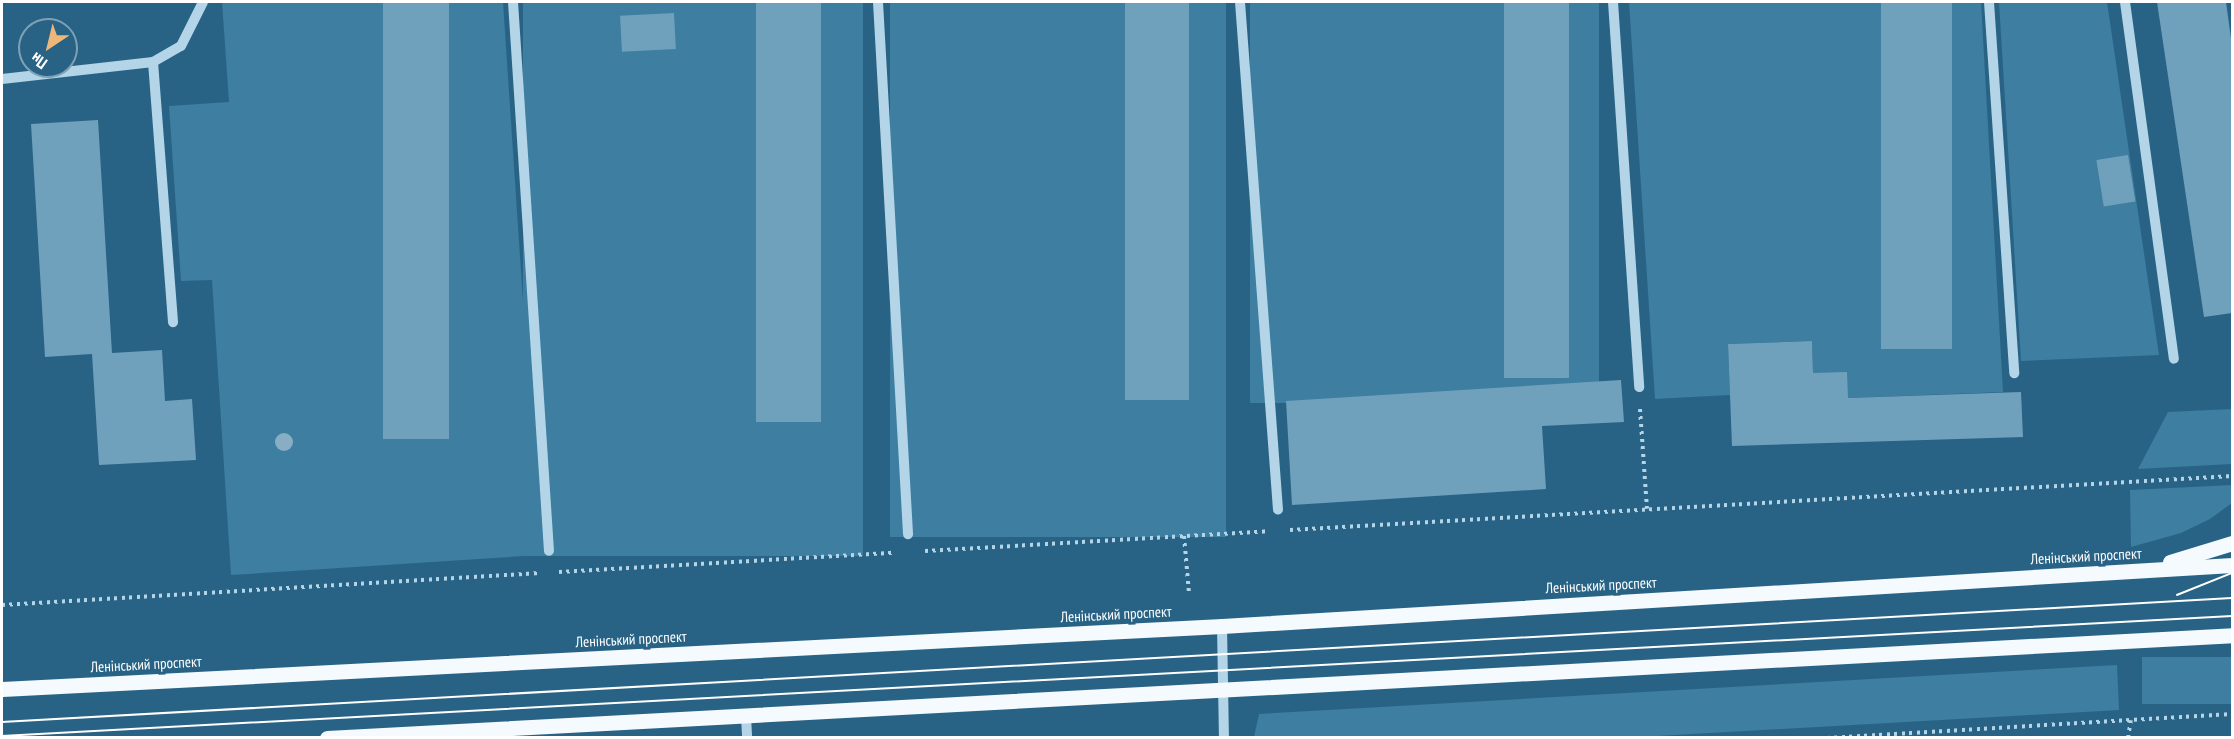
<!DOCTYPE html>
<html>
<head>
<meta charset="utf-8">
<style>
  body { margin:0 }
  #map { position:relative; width:2234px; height:739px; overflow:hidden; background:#286385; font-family:"PT Sans Narrow",sans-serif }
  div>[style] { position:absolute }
  .green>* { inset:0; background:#3d7ea1; transform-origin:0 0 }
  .building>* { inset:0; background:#70a1bc; transform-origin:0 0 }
  .path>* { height:4px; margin-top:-2px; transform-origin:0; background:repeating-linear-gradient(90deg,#b3d5e7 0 3px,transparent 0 7.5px) }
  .minor>* { height:10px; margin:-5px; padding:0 5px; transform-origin:5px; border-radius:5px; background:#b3d5e7 }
  .major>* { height:15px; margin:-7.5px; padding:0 7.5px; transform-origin:7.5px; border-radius:7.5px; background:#f4fafe }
  .tram>* { height:1.5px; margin:-0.75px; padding:0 0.75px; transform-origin:0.75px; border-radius:0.75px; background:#fff }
  .trees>* { width:18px; height:18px; margin:-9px; border-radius:50%; background:#88aec3 }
  span { translate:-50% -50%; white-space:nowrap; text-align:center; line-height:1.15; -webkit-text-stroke:6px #286385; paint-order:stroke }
  .street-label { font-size:15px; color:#fff }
  .frame { position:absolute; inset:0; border:3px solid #fff; pointer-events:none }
  .north { position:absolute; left:18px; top:18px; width:60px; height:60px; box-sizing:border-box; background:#286385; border:2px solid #7ea1b6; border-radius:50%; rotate:215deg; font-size:16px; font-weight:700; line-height:24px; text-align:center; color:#fff }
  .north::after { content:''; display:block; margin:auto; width:21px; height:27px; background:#efb679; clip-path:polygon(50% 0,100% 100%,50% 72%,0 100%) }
</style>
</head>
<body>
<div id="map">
  <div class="green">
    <div style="clip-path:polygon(222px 2px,503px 2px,540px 555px,231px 575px,212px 280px,181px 281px,169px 106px,229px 102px)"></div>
    <div style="left:523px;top:2px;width:340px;height:554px"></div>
    <div style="left:890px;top:2px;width:336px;height:535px"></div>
    <div style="left:1250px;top:2px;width:349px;height:401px"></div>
    <div style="clip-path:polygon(1629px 2px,1981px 2px,2003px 392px,1848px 398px,1813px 373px,1812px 341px,1728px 344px,1730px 395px,1655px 399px)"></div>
    <div style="clip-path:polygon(1999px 2px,2107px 2px,2159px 355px,2021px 361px)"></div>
    <div style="clip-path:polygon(2232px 409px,2232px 464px,2138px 469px,2168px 412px)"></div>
    <div style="clip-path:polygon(2232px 485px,2232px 503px,2210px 519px,2181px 533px,2131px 547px,2130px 490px)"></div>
    <div style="left:2232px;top:657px;width:47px;height:90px;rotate:90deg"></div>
    <div style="clip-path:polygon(2117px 665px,2119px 710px,1640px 737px,1254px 737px,1259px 714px)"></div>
  </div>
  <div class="building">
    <div style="left:383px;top:2px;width:66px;height:437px"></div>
    <div style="left:756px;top:2px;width:65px;height:420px"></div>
    <div style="left:1125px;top:2px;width:64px;height:398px"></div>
    <div style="left:1504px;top:2px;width:65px;height:376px"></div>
    <div style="left:1881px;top:2px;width:71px;height:347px"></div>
    <div style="clip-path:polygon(2157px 2px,2226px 2px,2232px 46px,2232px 313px,2204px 317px)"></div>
    <div style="left:674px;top:13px;width:36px;height:54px;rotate:87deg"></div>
    <div style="clip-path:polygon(98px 120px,112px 353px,162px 350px,165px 401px,192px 399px,196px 460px,99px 465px,92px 354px,45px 357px,31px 124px)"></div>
    <div style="left:2128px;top:155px;width:47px;height:32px;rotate:81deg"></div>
    <div style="clip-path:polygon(1812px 341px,1813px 373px,1847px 372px,1848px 398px,2021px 392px,2023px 437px,1732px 446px,1728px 344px)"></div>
    <div style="clip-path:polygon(1621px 380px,1624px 422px,1542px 426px,1546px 489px,1292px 505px,1286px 401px)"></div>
  </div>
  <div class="path">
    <div style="left:1640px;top:409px;width:100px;rotate:86deg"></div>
    <div style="left:1290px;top:530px;width:944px;rotate:-3.28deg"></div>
    <div style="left:1184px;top:536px;width:57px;rotate:85deg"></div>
    <div style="left:925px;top:551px;width:344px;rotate:-3.3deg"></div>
    <div style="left:559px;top:572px;width:335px;rotate:-3.3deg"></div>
    <div style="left:2px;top:605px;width:539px;rotate:-3.4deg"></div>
    <div style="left:1827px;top:738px;width:406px;rotate:-3.4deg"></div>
    <div style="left:2128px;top:738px;width:18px;rotate:-81deg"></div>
  </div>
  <div class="minor">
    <div style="left:513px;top:2px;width:550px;rotate:86.25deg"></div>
    <div style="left:878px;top:2px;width:533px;rotate:86.77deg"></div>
    <div style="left:1240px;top:2px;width:509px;rotate:85.72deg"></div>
    <div style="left:1613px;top:2px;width:386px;rotate:86.1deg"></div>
    <div style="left:1989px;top:2px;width:372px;rotate:86.1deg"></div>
    <div style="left:2125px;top:2px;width:360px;rotate:82.2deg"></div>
    <div style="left:153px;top:62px;width:261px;rotate:85.6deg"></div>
    <div style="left:2px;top:79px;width:152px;rotate:-6.4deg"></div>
    <div style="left:153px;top:62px;width:32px;rotate:-30deg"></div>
    <div style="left:181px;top:46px;width:49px;rotate:-63.4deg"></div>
    <div style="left:1222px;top:626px;width:112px;rotate:89deg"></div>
    <div style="left:746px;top:716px;width:22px;rotate:87deg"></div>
  </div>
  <div class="major">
    <div style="left:2170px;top:562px;width:65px;rotate:-17deg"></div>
    <div style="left:2px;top:689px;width:1222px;rotate:-2.96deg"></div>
    <div style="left:1222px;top:626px;width:1012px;rotate:-3.46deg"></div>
    <div style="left:327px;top:738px;width:1908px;rotate:-3.09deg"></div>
  </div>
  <div class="tram">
    <div style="left:2177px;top:595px;width:59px;rotate:-21.8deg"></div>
    <div style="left:2px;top:722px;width:2233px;rotate:-3.18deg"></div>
    <div style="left:2px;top:736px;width:2233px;rotate:-3.08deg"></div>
  </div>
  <div class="trees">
    <div style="left:284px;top:442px"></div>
  </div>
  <div class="street-label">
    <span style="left:2086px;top:556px;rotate:-3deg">Ленінський проспект</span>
    <span style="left:1601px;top:585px;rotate:-3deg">Ленінський проспект</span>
    <span style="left:1116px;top:614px;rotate:-3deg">Ленінський проспект</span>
    <span style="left:631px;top:639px;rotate:-3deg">Ленінський проспект</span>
    <span style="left:146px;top:664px;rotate:-3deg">Ленінський проспект</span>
  </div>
  <div class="frame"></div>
  <div class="north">Пн</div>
</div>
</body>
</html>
